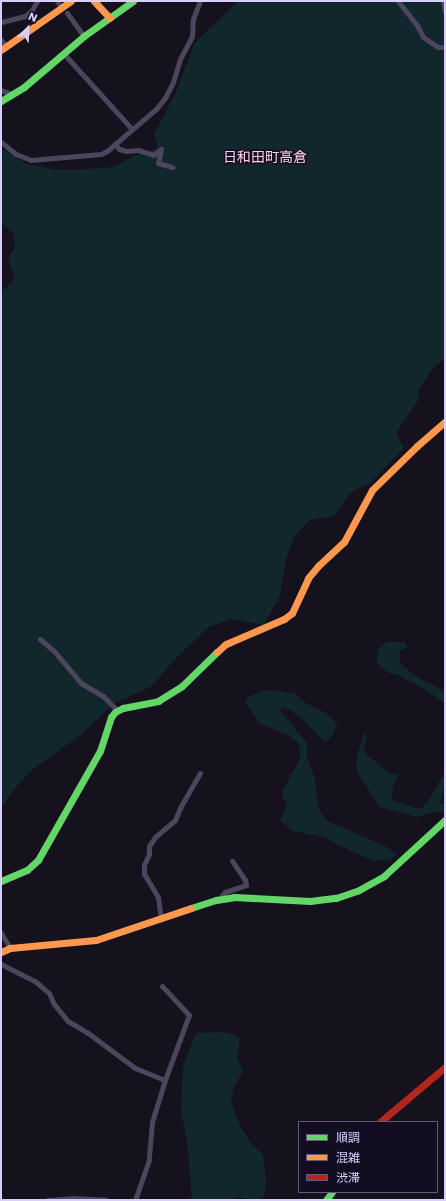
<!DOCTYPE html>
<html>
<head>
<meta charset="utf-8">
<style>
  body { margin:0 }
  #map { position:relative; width:446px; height:1201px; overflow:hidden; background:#15121d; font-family:Poppins,"Noto Sans JP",sans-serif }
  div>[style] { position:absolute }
  .green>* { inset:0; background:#11272b }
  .street>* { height:5px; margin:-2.5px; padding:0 2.5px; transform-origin:2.5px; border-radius:2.5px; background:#4b465e }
  .fast>* { height:7px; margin:-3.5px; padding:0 3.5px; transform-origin:3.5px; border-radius:3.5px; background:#63d668 }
  .slow>* { height:7px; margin:-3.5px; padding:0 3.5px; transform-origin:3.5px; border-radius:3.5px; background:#ff974d }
  .jam>* { height:7px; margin:-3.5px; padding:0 3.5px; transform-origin:3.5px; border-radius:3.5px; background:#b3261e }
  span { translate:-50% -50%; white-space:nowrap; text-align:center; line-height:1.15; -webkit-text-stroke:3px #130d22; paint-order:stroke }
  .quarter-label { font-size:14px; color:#ffd0e8 }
  .frame { position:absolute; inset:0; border:2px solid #daceff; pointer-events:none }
  .legend { position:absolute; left:298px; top:1121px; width:140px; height:72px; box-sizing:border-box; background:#130d22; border:1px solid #635a7a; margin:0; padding:5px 7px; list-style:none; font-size:12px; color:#daceff }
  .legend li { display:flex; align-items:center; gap:8px; height:20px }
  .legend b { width:20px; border:1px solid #635a7a }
  .north { position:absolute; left:8px; top:8px; width:40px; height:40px; -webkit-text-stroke:3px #130d22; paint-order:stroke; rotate:24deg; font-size:11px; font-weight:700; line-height:16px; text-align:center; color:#daceff }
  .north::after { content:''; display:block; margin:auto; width:14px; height:18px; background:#daceff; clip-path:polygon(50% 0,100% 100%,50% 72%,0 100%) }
</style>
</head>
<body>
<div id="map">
  <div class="green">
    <div style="clip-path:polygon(238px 1px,445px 1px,445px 358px,432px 369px,418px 392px,419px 399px,396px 433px,404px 448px,371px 482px,350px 493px,334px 516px,310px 520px,294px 537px,286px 559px,280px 595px,264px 625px,232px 619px,209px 627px,174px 660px,152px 686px,115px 703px,81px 735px,33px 769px,14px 789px,1px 808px,1px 292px,15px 279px,8px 258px,15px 247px,13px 233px,1px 223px,1px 148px,27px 164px,51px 169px,72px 170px,114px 167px,136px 155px,158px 148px,154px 134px,177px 90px,194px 44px)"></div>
    <div style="clip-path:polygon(386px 642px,405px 642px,407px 648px,400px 650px,400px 663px,414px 675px,445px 692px,445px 704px,434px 695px,398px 675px,389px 673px,379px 665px,377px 661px,378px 650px)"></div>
    <div style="clip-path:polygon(267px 690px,294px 693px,304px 702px,326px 713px,337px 724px,333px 734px,326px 743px,302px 719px,290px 710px,282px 708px,280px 710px,307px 743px,307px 758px,315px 779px,318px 808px,327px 821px,385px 846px,397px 854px,389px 860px,375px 861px,352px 852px,325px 837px,292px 831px,280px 820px,287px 804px,284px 800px,282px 792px,300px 759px,300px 750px,298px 743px,288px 735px,259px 723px,245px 701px,250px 696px)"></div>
    <div style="clip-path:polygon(365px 731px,367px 738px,364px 750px,367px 755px,391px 774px,398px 775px,393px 788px,392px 799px,394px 801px,420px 809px,427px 803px,443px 775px,445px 776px,445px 784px,440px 803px,445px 804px,445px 812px,434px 812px,418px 817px,380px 807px,357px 772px,356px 763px,358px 752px)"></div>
    <div style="clip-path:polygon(220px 1032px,230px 1033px,240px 1038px,237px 1058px,243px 1071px,234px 1087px,231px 1102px,241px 1127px,250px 1142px,263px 1155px,266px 1180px,265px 1194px,259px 1200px,236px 1197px,232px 1200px,192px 1200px,187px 1139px,181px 1112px,183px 1067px,194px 1037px,197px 1033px)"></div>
  </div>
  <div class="street">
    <div style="left:57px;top:1px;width:7px;rotate:56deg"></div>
    <div style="left:398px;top:1px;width:31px;rotate:52deg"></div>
    <div style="left:417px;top:25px;width:13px;rotate:63deg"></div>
    <div style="left:423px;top:37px;width:18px;rotate:34deg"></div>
    <div style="left:438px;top:47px;width:7px"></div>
    <div style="left:443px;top:1px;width:11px;rotate:80deg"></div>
    <div style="left:67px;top:13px;width:29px;rotate:54deg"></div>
    <div style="left:1px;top:22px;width:25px;rotate:-14deg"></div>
    <div style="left:25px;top:16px;width:9px;rotate:-41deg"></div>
    <div style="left:32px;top:10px;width:10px;rotate:-61deg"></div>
    <div style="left:1px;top:40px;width:8px;rotate:50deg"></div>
    <div style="left:64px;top:54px;width:101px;rotate:47.8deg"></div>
    <div style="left:1px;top:90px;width:12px;rotate:20deg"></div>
    <div style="left:1px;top:142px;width:19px;rotate:39deg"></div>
    <div style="left:16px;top:154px;width:16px;rotate:22deg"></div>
    <div style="left:31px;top:160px;width:70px;rotate:-4.9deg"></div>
    <div style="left:101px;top:154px;width:7px;rotate:-27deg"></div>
    <div style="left:107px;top:151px;width:65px;rotate:-40.6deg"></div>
    <div style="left:156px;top:109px;width:14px;rotate:-51deg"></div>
    <div style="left:165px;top:98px;width:18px;rotate:-63deg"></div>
    <div style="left:173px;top:82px;width:24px;rotate:-73deg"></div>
    <div style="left:180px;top:59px;width:26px;rotate:-62deg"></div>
    <div style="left:192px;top:36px;width:17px;rotate:-87deg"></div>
    <div style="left:193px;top:19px;width:19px;rotate:-69deg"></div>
    <div style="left:115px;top:144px;width:6px;rotate:51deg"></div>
    <div style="left:119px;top:149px;width:7px;rotate:16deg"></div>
    <div style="left:126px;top:151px;width:12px;rotate:-5deg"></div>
    <div style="left:138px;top:150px;width:16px;rotate:18deg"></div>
    <div style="left:153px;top:155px;width:10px;rotate:-37deg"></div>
    <div style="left:161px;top:149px;width:14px;rotate:102deg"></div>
    <div style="left:158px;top:163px;width:15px;rotate:16deg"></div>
    <div style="left:40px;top:639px;width:18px;rotate:41deg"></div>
    <div style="left:54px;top:651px;width:42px;rotate:49.8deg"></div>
    <div style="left:81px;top:683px;width:26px;rotate:31deg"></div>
    <div style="left:103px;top:696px;width:20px;rotate:45deg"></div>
    <div style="left:219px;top:899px;width:9px;rotate:-49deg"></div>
    <div style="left:225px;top:892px;width:22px;rotate:-18deg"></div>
    <div style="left:246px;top:885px;width:5px;rotate:-101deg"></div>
    <div style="left:245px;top:880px;width:23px;rotate:-124deg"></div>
    <div style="left:161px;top:919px;width:22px;rotate:-98deg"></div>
    <div style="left:158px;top:897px;width:27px;rotate:-121deg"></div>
    <div style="left:144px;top:874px;width:9px;rotate:-90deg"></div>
    <div style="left:144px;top:865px;width:12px;rotate:-66deg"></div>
    <div style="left:149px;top:854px;width:8px;rotate:-90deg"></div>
    <div style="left:149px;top:846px;width:11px;rotate:-56deg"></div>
    <div style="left:155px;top:837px;width:26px;rotate:-40deg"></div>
    <div style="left:175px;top:820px;width:15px;rotate:-67deg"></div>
    <div style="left:181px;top:806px;width:38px;rotate:-60deg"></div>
    <div style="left:1px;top:933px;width:17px;rotate:59deg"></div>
    <div style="left:1px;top:964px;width:38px;rotate:27deg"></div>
    <div style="left:35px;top:981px;width:18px;rotate:41deg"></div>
    <div style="left:49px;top:993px;width:12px;rotate:66deg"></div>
    <div style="left:54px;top:1004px;width:22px;rotate:51deg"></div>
    <div style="left:68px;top:1021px;width:23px;rotate:31deg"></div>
    <div style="left:88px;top:1033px;width:59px;rotate:36.7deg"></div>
    <div style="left:135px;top:1068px;width:32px;rotate:22deg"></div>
    <div style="left:165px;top:1080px;width:44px;rotate:107.2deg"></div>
    <div style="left:152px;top:1122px;width:38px;rotate:95deg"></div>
    <div style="left:149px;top:1160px;width:42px;rotate:109.3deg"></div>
    <div style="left:162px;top:986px;width:40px;rotate:47deg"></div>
    <div style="left:189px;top:1015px;width:69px;rotate:110.3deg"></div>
    <div style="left:47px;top:1200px;width:26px;rotate:-4deg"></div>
    <div style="left:73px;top:1198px;width:33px;rotate:3deg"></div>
  </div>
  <div class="fast">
    <div style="left:1px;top:101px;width:27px;rotate:-31deg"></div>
    <div style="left:24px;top:87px;width:79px;rotate:-40.4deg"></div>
    <div style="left:84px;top:36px;width:60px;rotate:-35.5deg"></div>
    <div style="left:1px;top:881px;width:28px;rotate:-23deg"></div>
    <div style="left:27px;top:870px;width:15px;rotate:-42deg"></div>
    <div style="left:38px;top:860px;width:125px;rotate:-60.4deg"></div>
    <div style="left:100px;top:751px;width:36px;rotate:-72deg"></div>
    <div style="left:111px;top:717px;width:6px;rotate:-51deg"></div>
    <div style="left:115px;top:712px;width:9px;rotate:-27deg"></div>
    <div style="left:123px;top:708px;width:36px;rotate:-11deg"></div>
    <div style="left:158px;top:701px;width:28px;rotate:-32deg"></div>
    <div style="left:182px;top:686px;width:49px;rotate:-44.2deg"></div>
    <div style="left:191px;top:908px;width:26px;rotate:-18deg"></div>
    <div style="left:216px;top:900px;width:18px;rotate:-9deg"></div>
    <div style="left:234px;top:897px;width:76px;rotate:3deg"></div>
    <div style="left:310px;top:901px;width:26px;rotate:-7deg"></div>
    <div style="left:336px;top:898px;width:24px;rotate:-19deg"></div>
    <div style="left:359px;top:890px;width:29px;rotate:-29deg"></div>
    <div style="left:384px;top:876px;width:83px;rotate:-42.6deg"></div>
    <div style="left:326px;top:1200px;width:10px;rotate:-53deg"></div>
  </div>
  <div class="slow">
    <div style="left:94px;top:1px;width:23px;rotate:47deg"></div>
    <div style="left:1px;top:50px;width:85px;rotate:-35deg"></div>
    <div style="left:217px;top:652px;width:12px;rotate:-42deg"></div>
    <div style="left:226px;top:644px;width:63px;rotate:-23.3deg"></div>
    <div style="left:284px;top:619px;width:10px;rotate:-37deg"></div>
    <div style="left:292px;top:613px;width:38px;rotate:-65deg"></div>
    <div style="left:308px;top:578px;width:16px;rotate:-50deg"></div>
    <div style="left:318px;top:566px;width:35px;rotate:-43deg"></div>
    <div style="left:344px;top:542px;width:59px;rotate:-61.7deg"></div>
    <div style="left:372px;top:490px;width:63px;rotate:-44.4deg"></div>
    <div style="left:417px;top:446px;width:37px;rotate:-41deg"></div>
    <div style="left:1px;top:952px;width:10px;rotate:-24deg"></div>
    <div style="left:10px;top:948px;width:86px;rotate:-5.3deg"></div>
    <div style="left:96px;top:940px;width:100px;rotate:-18.6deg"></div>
  </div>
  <div class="jam">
    <div style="left:380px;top:1122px;width:85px;rotate:-40.2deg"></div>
  </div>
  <div class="quarter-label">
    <span style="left:265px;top:157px">日和田町高倉</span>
  </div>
  <div class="frame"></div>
  <ul class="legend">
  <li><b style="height:5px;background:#63d668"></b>順調</li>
  <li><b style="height:5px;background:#ff974d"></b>混雑</li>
  <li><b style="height:5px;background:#b3261e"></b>渋滞</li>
  </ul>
  <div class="north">N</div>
</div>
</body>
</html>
